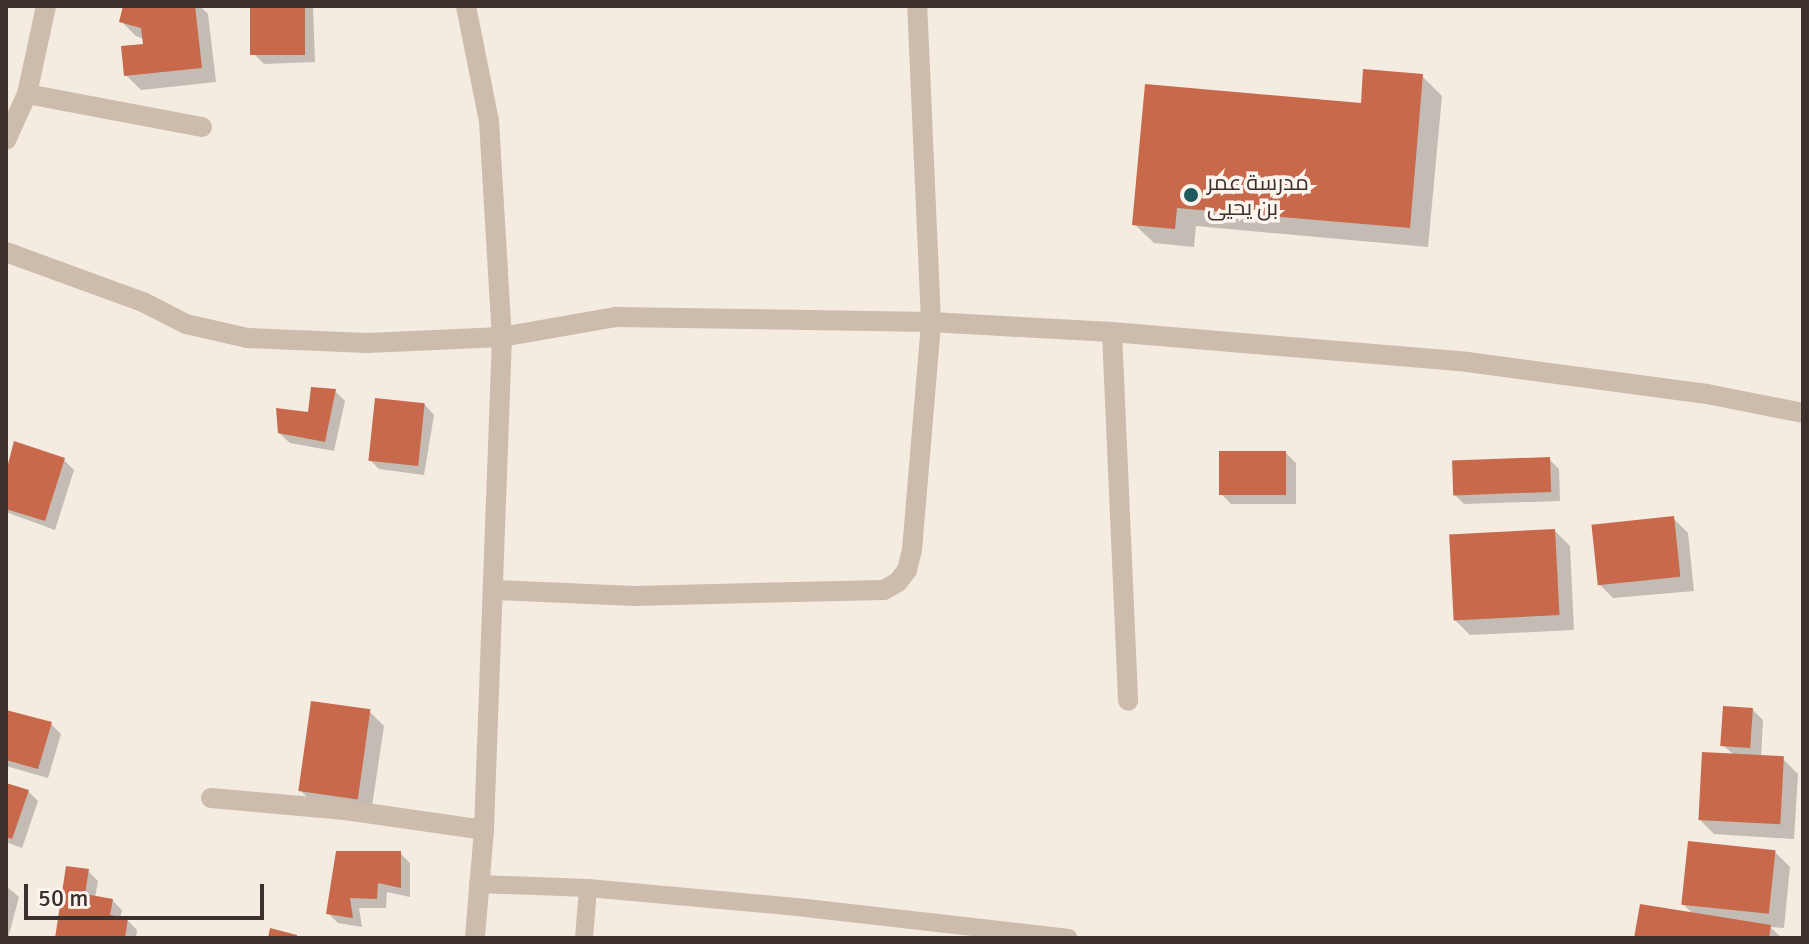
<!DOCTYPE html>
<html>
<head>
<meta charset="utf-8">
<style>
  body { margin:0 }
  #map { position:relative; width:1809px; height:944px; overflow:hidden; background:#f4ebe1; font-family:Signika,Cairo,sans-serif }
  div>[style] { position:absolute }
  .shadow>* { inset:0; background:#0003 }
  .building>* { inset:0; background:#c8694b; transform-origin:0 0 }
  .lane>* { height:18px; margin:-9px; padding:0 9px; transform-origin:9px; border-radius:9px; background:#cdbbac }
  .street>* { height:20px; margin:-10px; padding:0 10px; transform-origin:10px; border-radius:10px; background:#cdbbac }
  .dots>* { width:22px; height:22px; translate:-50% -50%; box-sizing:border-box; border:4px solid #fbf5ee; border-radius:50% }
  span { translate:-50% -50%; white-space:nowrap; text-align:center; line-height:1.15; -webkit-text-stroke:7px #fbf5ee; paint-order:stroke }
  .poi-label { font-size:22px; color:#3b302b }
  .left { translate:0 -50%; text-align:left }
  .frame { position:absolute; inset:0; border:8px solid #3b302b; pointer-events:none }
  .scale { position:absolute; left:24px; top:884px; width:240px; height:36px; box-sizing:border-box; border:4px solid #3b302b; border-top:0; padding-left:10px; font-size:24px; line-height:28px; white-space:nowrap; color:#3b302b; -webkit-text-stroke:6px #fbf5ee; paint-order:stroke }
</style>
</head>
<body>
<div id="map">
  <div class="shadow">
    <div style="clip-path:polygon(131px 6px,200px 6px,208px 14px,216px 82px,141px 90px,126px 75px,145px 46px,144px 39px,136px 36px,121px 21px)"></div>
    <div style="clip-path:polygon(252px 6px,313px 6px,315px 62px,264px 64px,254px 54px)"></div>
    <div style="clip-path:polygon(1422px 76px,1442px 96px,1428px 247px,1196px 226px,1194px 247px,1154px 243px,1134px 224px)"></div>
    <div style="clip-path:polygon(335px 391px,345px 401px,334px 451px,290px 443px,279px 433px,309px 415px)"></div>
    <div style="clip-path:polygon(425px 405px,434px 415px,424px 475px,379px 469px,369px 459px)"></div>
    <div style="clip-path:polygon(1286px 453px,1296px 463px,1296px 504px,1231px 504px,1221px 494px)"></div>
    <div style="clip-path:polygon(1549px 459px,1559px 469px,1560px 501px,1464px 504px,1454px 494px)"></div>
    <div style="clip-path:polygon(64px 460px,74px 470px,55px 530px,6px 512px,6px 480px)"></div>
    <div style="clip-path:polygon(1673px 518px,1688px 533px,1694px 591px,1613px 598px,1598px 583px)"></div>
    <div style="clip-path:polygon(1555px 531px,1570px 546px,1574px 630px,1470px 635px,1455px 620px)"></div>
    <div style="clip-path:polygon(1753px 710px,1763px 720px,1761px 758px,1783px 759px,1798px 774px,1794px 839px,1714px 834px,1699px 819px,1735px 756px,1723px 745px)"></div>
    <div style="clip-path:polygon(369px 711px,384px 726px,371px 813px,315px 805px,300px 790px)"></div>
    <div style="clip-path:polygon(6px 712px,51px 724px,61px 734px,48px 778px,6px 766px)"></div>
    <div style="clip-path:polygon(6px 785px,28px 791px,38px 801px,22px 848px,6px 842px)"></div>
    <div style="clip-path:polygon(1775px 852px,1790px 867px,1784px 928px,1770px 927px,1782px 938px,1636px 938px,1694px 915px,1683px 904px)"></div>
    <div style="clip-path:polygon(400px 853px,410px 863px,410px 897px,387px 892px,386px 908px,359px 908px,362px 927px,338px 923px,328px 913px)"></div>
    <div style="clip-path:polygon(88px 871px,98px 881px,95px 898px,112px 900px,122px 910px,120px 919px,127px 920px,137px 930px,136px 938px,57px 938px)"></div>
    <div style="clip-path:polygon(6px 886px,19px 897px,8px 938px,6px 938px)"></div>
  </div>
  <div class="building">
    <div style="clip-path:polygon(123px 6px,195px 6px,202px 68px,124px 76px,121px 46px,143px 44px,141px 28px,119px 22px)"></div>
    <div style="left:250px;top:6px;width:55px;height:49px"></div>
    <div style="clip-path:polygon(1363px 69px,1423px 74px,1410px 228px,1177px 208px,1175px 229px,1132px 225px,1145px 84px,1361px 103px)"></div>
    <div style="clip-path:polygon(311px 387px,336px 389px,325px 442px,278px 433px,276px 408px,308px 412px)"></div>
    <div style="left:375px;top:398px;width:50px;height:63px;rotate:6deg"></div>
    <div style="clip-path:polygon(14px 441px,65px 458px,45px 521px,6px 509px,6px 472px)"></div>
    <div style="left:1219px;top:451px;width:67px;height:44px"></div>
    <div style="left:1550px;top:457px;width:35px;height:98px;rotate:88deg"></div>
    <div style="left:1674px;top:516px;width:61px;height:83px;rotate:84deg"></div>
    <div style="left:1555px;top:529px;width:86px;height:106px;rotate:87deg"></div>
    <div style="left:311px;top:701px;width:60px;height:91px;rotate:8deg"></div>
    <div style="left:1723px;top:706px;width:30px;height:40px;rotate:4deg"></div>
    <div style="clip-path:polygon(6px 710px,52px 722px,38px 769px,6px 760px)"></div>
    <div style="left:1702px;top:752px;width:82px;height:68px;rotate:3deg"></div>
    <div style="clip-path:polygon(6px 783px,29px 790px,12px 839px,6px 837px)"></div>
    <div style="left:1688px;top:841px;width:88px;height:64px;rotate:6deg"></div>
    <div style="clip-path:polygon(336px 851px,401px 851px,401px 888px,378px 883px,377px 899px,350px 898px,353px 918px,326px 914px)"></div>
    <div style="clip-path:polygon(66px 866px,89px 869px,85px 894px,113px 899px,110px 915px,128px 918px,125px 938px,55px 938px)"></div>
    <div style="clip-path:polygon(1640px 904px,1771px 925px,1769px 938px,1634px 938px)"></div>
    <div style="clip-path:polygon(270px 928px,297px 935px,297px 938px,268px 938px)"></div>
  </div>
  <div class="lane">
    <div style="left:478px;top:884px;width:110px;rotate:2.1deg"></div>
    <div style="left:588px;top:888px;width:219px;rotate:5.2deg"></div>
    <div style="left:806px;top:908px;width:264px;rotate:6.5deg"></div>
    <div style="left:584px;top:938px;width:50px;rotate:-85.4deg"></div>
  </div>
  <div class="street">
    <div style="left:466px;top:6px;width:117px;rotate:78.7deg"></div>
    <div style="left:489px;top:121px;width:216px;rotate:86.6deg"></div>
    <div style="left:502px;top:337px;width:493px;rotate:92.1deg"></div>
    <div style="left:484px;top:830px;width:108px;rotate:94.8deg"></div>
    <div style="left:27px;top:94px;width:90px;rotate:-77.8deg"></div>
    <div style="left:6px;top:140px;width:51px;rotate:-65.5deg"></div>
    <div style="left:27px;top:94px;width:178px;rotate:10.7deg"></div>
    <div style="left:6px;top:252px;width:146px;rotate:20.1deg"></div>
    <div style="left:143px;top:302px;width:48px;rotate:27.1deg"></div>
    <div style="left:186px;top:324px;width:63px;rotate:12.9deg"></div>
    <div style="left:247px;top:338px;width:120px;rotate:2.4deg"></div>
    <div style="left:367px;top:343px;width:135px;rotate:-2.5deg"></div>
    <div style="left:502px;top:337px;width:116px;rotate:-10deg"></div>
    <div style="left:616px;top:317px;width:315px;rotate:0.9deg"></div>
    <div style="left:931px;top:322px;width:181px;rotate:3.2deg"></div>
    <div style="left:1112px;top:332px;width:356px;rotate:4.8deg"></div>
    <div style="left:1467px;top:362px;width:242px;rotate:7.6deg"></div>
    <div style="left:1707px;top:394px;width:98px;rotate:11.2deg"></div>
    <div style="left:1112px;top:332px;width:369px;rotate:87.5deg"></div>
    <div style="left:494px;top:590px;width:140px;rotate:2.5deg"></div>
    <div style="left:634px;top:596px;width:250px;rotate:-1.4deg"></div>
    <div style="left:884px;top:590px;width:16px;rotate:-30deg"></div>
    <div style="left:898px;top:582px;width:15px;rotate:-53deg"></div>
    <div style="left:907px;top:570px;width:21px;rotate:-76deg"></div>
    <div style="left:912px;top:550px;width:229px;rotate:-85.2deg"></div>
    <div style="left:931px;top:322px;width:316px;rotate:-92.5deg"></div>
    <div style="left:211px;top:798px;width:135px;rotate:5.1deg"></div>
    <div style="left:345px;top:810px;width:140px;rotate:8.2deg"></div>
  </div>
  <div class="dots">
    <div style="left:1191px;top:195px;background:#1f5a5e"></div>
  </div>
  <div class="poi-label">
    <span class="left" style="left:1207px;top:195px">مدرسة عمر<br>بن يحيى</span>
  </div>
  <div class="frame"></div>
  <div class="scale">50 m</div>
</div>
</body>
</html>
